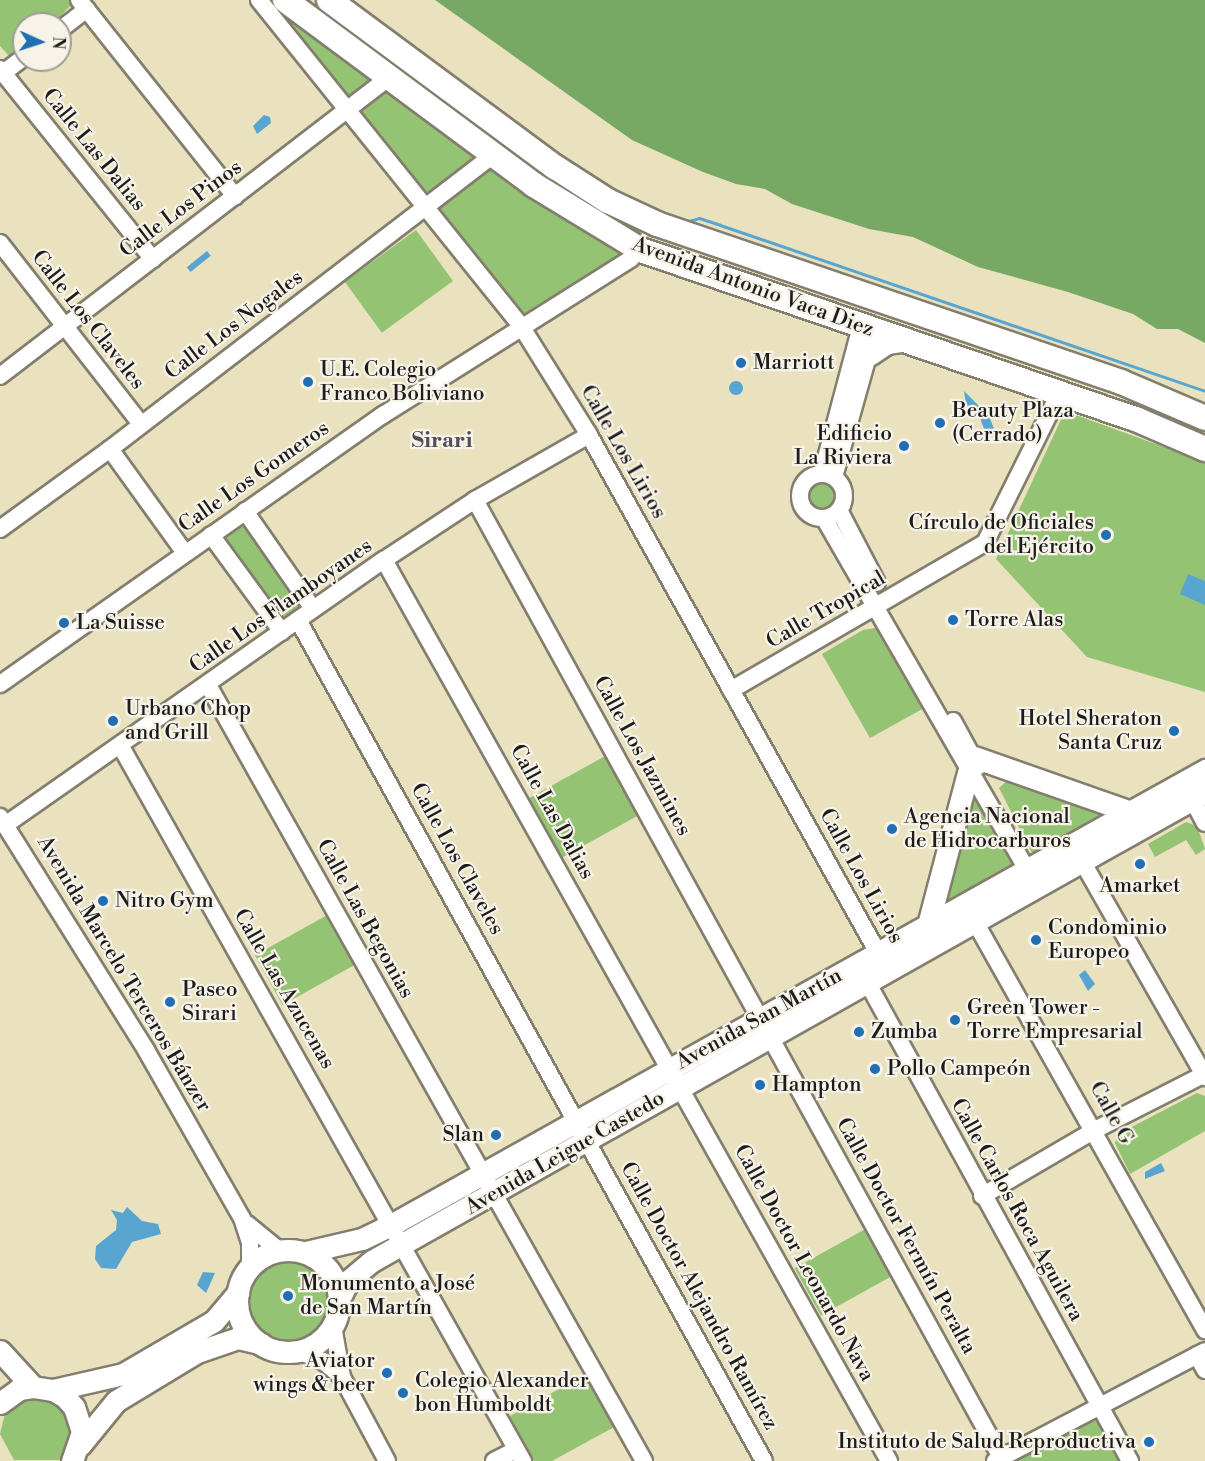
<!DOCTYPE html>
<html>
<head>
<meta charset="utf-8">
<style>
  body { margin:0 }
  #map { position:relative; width:1205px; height:1461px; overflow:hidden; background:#eae1bf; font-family:"Libre Bodoni",serif }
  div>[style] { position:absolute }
  .green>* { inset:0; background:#94c373; transform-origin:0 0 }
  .round { border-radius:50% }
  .forest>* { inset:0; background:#77a965 }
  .water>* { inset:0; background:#59a5d1; transform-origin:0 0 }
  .stream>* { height:3px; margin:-1.5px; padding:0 1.5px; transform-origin:1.5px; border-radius:1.5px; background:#59a5d1 }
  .roads { filter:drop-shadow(2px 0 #837e6e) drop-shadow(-2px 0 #837e6e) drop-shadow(0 2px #837e6e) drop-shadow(0 -2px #837e6e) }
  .minor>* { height:16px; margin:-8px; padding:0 8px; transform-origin:8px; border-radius:8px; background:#fff }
  .minor>.ring { margin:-8px; padding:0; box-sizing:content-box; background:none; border:16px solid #fff; border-radius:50% }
  .major>* { height:21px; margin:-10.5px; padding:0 10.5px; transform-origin:10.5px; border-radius:10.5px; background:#fff }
  .major>.ring { margin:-10.5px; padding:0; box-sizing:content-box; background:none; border:21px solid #fff; border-radius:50% }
  .highway>* { height:24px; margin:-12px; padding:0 12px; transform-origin:12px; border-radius:12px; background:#fff }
  .dots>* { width:16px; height:16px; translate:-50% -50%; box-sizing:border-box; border:3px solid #f7f3e8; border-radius:50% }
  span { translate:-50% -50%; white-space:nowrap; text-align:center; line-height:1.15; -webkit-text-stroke:4.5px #f7f3e8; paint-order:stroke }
  .street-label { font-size:21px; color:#1c1c1c }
  .poi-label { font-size:21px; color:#1c1c1c }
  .left { translate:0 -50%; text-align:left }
  .right { translate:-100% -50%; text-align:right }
  .neighbourhood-label { font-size:22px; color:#514a58; font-weight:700 }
  .north { position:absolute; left:12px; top:12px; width:60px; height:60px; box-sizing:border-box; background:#f7f3e8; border:2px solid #9f9d96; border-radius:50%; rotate:93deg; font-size:16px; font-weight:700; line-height:24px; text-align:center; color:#1c1c1c }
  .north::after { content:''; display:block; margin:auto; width:21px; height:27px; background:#1f6fb2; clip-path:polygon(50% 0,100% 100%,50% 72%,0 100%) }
</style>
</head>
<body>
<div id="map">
  <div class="green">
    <div style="clip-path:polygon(0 0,70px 0,71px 5px,53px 24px,24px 24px,24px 46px,9px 56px,0 46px)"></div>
    <div style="clip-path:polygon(262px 0,270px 0,376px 77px,376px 81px,351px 102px)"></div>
    <div style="clip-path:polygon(388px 89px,476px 156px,428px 194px,359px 113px)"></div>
    <div style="clip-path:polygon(493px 164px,630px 252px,529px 314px,522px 313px,440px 213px,442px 202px)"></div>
    <div style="left:416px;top:230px;width:63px;height:88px;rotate:54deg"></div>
    <div style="clip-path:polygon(1065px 411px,1205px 462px,1205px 692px,1087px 657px,996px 559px)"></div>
    <div class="round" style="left:809px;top:483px;width:26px;height:26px"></div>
    <div style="clip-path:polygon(238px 526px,252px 529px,299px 599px,298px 608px,291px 614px,279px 617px,227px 546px,223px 532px)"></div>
    <div style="clip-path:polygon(875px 628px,885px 634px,926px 707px,870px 738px,822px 654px,863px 630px)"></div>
    <div style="left:607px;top:755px;width:68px;height:93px;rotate:61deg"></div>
    <div style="clip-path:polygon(1008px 780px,1116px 813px,1034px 857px,999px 788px)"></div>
    <div style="clip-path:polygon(967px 796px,977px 798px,1015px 870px,938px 913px)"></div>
    <div style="clip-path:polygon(1186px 822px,1197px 826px,1205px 849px,1196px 855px,1186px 840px,1155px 857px,1148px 844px)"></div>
    <div style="left:331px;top:913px;width:57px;height:87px;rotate:61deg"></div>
    <div style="clip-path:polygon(1197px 1093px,1205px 1096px,1205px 1131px,1130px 1174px,1115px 1143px,1118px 1134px)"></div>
    <div style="left:869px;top:1227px;width:54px;height:85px;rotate:61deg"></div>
    <div class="round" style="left:247px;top:1262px;width:80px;height:80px"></div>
    <div style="clip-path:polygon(588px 1373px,616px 1426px,552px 1461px,534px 1461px,510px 1416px)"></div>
    <div style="clip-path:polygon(53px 1395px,76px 1424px,62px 1460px,14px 1460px,0 1434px,6px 1409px,19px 1397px)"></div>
    <div style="clip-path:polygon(1092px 1419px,1098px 1419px,1122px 1461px,1015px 1461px)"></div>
  </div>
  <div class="forest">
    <div style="clip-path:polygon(435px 0,1205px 0,1205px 343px,1178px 329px,1157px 329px,1133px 314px,1068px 292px,978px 267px,913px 237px,869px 229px,792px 204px,765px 189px,736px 184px,703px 172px,632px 140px)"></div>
  </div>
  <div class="water">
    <div style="clip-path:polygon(264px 115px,270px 117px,271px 123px,257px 134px,253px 126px)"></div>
    <div style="left:207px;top:251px;width:6px;height:26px;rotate:51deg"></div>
    <div class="round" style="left:729px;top:381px;width:14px;height:14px"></div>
    <div style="clip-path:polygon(964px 391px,989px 416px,996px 434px,987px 436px,979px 416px,966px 404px)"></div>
    <div style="clip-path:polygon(1188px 574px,1205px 581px,1205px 605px,1180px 594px)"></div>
    <div style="clip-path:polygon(1085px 970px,1095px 984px,1088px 991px,1079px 975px)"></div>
    <div style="clip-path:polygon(1161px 1163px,1165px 1171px,1145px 1179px,1145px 1172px)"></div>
    <div style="clip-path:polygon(127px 1207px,142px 1221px,158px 1224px,161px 1234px,132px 1242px,116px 1269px,101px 1268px,95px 1259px,96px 1246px,116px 1230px,117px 1220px,111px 1210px,123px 1213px)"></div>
    <div style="clip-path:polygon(203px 1272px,215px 1273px,206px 1293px,197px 1285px)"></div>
  </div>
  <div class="stream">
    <div style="left:689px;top:221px;width:10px;rotate:-17deg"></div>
    <div style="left:699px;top:218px;width:22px;rotate:18deg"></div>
    <div style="left:720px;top:225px;width:513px;rotate:18.89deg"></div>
  </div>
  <div class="roads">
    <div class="minor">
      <div style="left:79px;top:0;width:251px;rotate:51.5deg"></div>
      <div style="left:259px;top:0;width:418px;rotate:51.2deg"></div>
      <div style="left:521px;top:326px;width:128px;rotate:58deg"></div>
      <div style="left:589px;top:435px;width:603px;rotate:60.84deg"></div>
      <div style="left:60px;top:30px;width:34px;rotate:-38deg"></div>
      <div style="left:0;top:69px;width:244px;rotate:51.2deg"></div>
      <div style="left:3px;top:73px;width:26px;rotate:-37deg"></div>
      <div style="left:0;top:243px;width:229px;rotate:52.1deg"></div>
      <div style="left:0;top:376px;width:490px;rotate:-37.5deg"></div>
      <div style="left:110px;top:449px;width:128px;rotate:54.2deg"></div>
      <div style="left:822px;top:473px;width:152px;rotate:-75.1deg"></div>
      <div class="ring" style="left:800px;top:474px;width:28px;height:28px"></div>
      <div style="left:834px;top:477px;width:137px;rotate:-74.3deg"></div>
      <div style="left:475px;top:500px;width:1096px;rotate:61.21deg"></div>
      <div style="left:839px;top:510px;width:82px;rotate:62.5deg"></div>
      <div style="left:245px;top:511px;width:119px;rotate:55.2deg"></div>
      <div style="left:824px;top:518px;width:405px;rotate:60deg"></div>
      <div style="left:0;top:529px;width:136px;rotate:-36deg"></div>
      <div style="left:110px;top:449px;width:483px;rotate:-37.5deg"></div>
      <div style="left:211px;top:535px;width:120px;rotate:53.8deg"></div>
      <div style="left:384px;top:560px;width:1033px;rotate:60.73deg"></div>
      <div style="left:298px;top:620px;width:961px;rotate:61.01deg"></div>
      <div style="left:0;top:684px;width:468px;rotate:-35.1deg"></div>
      <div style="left:383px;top:415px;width:293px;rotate:-32.2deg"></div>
      <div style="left:208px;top:685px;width:890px;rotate:60.67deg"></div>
      <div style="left:731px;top:690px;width:293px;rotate:-30.1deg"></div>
      <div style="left:985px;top:543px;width:166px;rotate:-63.6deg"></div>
      <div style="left:953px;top:721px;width:52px;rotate:61.5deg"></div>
      <div style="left:120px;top:745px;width:822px;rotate:60.63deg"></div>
      <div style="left:1192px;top:799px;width:27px;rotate:62deg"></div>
      <div style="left:0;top:817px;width:275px;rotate:57.9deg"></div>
      <div style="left:146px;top:1050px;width:193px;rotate:60.3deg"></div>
      <div style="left:242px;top:1218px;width:25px;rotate:72deg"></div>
      <div style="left:250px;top:1242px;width:24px;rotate:90deg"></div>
      <div style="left:5px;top:825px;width:462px;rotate:-35deg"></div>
      <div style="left:384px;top:560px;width:109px;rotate:-33.4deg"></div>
      <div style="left:475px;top:500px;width:131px;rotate:-29.7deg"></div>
      <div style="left:1082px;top:861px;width:249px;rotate:60.3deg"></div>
      <div style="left:974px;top:920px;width:471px;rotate:60.6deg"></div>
      <div style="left:866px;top:980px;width:549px;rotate:61.24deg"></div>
      <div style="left:982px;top:1196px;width:131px;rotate:-30.3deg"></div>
      <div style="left:1095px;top:1130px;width:123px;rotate:-27deg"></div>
      <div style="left:247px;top:1224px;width:43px;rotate:39.3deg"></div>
      <div style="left:333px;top:1326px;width:52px;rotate:80deg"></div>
      <div style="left:342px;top:1377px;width:95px;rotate:61.8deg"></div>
      <div style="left:298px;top:1351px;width:27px;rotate:22deg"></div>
      <div style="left:323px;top:1361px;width:23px;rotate:40deg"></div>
      <div style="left:1197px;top:1355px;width:17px;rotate:62deg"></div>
      <div style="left:494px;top:1461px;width:25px;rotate:-27deg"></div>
      <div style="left:995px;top:1461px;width:237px;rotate:-27.6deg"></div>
    </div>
    <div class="major">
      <div style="left:974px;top:757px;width:166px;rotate:19.3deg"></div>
      <div style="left:928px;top:925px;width:158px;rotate:-75.3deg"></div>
      <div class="ring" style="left:237px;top:1250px;width:81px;height:81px"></div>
      <div style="left:306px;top:1252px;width:57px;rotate:-13.1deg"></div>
      <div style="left:362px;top:1239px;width:32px;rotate:-26deg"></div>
      <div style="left:391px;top:1225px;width:933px;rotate:-29.2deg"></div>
      <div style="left:338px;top:1301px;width:22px;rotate:-63deg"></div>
      <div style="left:348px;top:1281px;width:31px;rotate:-40deg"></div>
      <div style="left:372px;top:1261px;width:956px;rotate:-29.38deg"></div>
      <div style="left:0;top:1351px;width:49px;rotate:47.5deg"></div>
      <div style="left:53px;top:1390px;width:72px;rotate:-12.9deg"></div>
      <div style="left:123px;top:1374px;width:105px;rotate:-30.2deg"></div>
      <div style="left:214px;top:1321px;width:38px;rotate:-50deg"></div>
      <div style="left:0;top:1403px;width:24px;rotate:-36deg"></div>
      <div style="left:19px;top:1389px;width:14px;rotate:-8deg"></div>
      <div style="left:33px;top:1387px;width:20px;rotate:9deg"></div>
      <div style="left:53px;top:1390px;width:14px;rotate:30deg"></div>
      <div style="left:65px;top:1397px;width:13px;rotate:48deg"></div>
      <div style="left:74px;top:1407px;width:26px;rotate:72deg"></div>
      <div style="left:82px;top:1432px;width:31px;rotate:109deg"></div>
      <div style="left:80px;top:1445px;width:57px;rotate:-50.7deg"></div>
      <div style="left:116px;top:1401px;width:95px;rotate:-31.2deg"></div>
      <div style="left:197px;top:1352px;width:43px;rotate:-18.9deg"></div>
      <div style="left:238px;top:1338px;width:23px;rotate:13deg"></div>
    </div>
    <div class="highway">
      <div style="left:285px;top:0;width:310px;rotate:36.6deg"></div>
      <div style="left:534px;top:185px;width:125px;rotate:31.3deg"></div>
      <div style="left:641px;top:250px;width:525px;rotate:18.88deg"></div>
      <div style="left:1138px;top:420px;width:73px;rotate:23.4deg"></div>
      <div style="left:329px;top:0;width:281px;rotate:36.5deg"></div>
      <div style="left:555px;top:167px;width:63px;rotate:32.7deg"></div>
      <div style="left:608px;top:201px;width:54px;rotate:25.1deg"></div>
      <div style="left:657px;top:224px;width:490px;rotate:18.8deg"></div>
      <div style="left:1121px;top:382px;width:91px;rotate:23.2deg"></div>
      <div style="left:869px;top:354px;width:22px;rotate:-34deg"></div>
      <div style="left:887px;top:342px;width:14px;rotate:-8deg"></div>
    </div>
  </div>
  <div class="dots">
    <div style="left:741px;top:363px;background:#1f6fb2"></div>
    <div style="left:308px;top:382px;background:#1f6fb2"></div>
    <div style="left:940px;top:423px;background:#1f6fb2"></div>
    <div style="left:904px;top:446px;background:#1f6fb2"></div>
    <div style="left:1106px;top:535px;background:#1f6fb2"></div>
    <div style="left:953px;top:620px;background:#1f6fb2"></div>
    <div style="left:64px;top:623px;background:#1f6fb2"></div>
    <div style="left:113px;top:721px;background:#1f6fb2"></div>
    <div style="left:1174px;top:731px;background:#1f6fb2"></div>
    <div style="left:892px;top:829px;background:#1f6fb2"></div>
    <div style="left:1140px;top:864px;background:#1f6fb2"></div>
    <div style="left:103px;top:901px;background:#1f6fb2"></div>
    <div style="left:1036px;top:940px;background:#1f6fb2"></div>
    <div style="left:170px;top:1002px;background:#1f6fb2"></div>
    <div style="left:955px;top:1020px;background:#1f6fb2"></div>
    <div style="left:859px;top:1032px;background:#1f6fb2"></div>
    <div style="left:875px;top:1069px;background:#1f6fb2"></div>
    <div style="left:760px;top:1085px;background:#1f6fb2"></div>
    <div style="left:496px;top:1135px;background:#1f6fb2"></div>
    <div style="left:288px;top:1296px;background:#1f6fb2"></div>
    <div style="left:387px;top:1373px;background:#1f6fb2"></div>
    <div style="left:403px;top:1393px;background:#1f6fb2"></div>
    <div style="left:1149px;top:1442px;background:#1f6fb2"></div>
  </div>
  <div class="street-label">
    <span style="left:94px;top:150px;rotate:51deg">Calle Las Dalias</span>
    <span style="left:181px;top:209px;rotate:-37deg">Calle Los Pinos</span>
    <span style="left:753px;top:287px;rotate:20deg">Avenida Antonio Vaca Diez</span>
    <span style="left:88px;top:320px;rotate:52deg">Calle Los Claveles</span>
    <span style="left:234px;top:325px;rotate:-37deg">Calle Los Nogales</span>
    <span style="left:623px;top:452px;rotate:60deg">Calle Los Lirios</span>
    <span style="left:254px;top:477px;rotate:-35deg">Calle Los Gomeros</span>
    <span style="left:281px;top:606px;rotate:-35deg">Calle Los Flamboyanes</span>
    <span style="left:826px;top:610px;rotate:-30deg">Calle Tropical</span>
    <span style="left:642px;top:756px;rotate:61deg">Calle Los Jazmines</span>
    <span style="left:552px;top:812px;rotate:61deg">Calle Las Dalias</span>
    <span style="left:457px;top:859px;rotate:61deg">Calle Los Claveles</span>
    <span style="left:861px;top:876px;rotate:61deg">Calle Los Lirios</span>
    <span style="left:365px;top:919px;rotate:61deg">Calle Las Begonias</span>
    <span style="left:124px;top:974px;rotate:59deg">Avenida Marcelo Terceros Bánzer</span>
    <span style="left:284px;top:989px;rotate:60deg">Calle Las Azucenas</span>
    <span style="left:759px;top:1019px;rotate:-29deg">Avenida San Martín</span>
    <span style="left:1111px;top:1113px;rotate:61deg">Calle G</span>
    <span style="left:565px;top:1153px;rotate:-30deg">Avenida Leigue Castedo</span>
    <span style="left:1017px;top:1210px;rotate:61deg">Calle Carlos Roca Aguilera</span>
    <span style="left:906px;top:1236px;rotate:61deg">Calle Doctor Fermín Peralta</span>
    <span style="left:804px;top:1263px;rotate:61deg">Calle Doctor Leonardo Nava</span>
    <span style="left:699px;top:1296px;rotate:61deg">Calle Doctor Alejandro Ramírez</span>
  </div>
  <div class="poi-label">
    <span class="left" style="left:753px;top:363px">Marriott</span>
    <span class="left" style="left:320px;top:382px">U.E. Colegio<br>Franco Boliviano</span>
    <span class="left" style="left:952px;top:423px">Beauty Plaza<br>(Cerrado)</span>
    <span class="right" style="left:892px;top:446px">Edificio<br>La Riviera</span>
    <span class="right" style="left:1094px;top:535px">Círculo de Oficiales<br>del Ejército</span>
    <span class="left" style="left:965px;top:620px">Torre Alas</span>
    <span class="left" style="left:76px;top:623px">La Suisse</span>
    <span class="left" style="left:125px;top:721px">Urbano Chop<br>and Grill</span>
    <span class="right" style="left:1162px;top:731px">Hotel Sheraton<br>Santa Cruz</span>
    <span class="left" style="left:904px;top:829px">Agencia Nacional<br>de Hidrocarburos</span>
    <span style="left:1140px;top:886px">Amarket</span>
    <span class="left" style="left:115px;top:901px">Nitro Gym</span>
    <span class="left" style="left:1048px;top:940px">Condominio<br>Europeo</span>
    <span class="left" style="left:182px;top:1002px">Paseo<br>Sirari</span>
    <span class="left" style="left:967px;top:1020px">Green Tower -<br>Torre Empresarial</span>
    <span class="left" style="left:871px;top:1032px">Zumba</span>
    <span class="left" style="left:887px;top:1069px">Pollo Campeón</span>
    <span class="left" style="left:772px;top:1085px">Hampton</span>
    <span class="right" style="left:484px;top:1135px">Slan</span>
    <span class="left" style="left:300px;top:1296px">Monumento a José<br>de San Martín</span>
    <span class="right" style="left:375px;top:1373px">Aviator<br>wings &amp; beer</span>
    <span class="left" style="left:415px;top:1393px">Colegio Alexander<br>bon Humboldt</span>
    <span class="right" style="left:1136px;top:1442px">Instituto de Salud Reproductiva</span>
  </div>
  <div class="neighbourhood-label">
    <span style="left:442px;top:441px">Sirari</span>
  </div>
  <div class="north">N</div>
</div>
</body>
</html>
